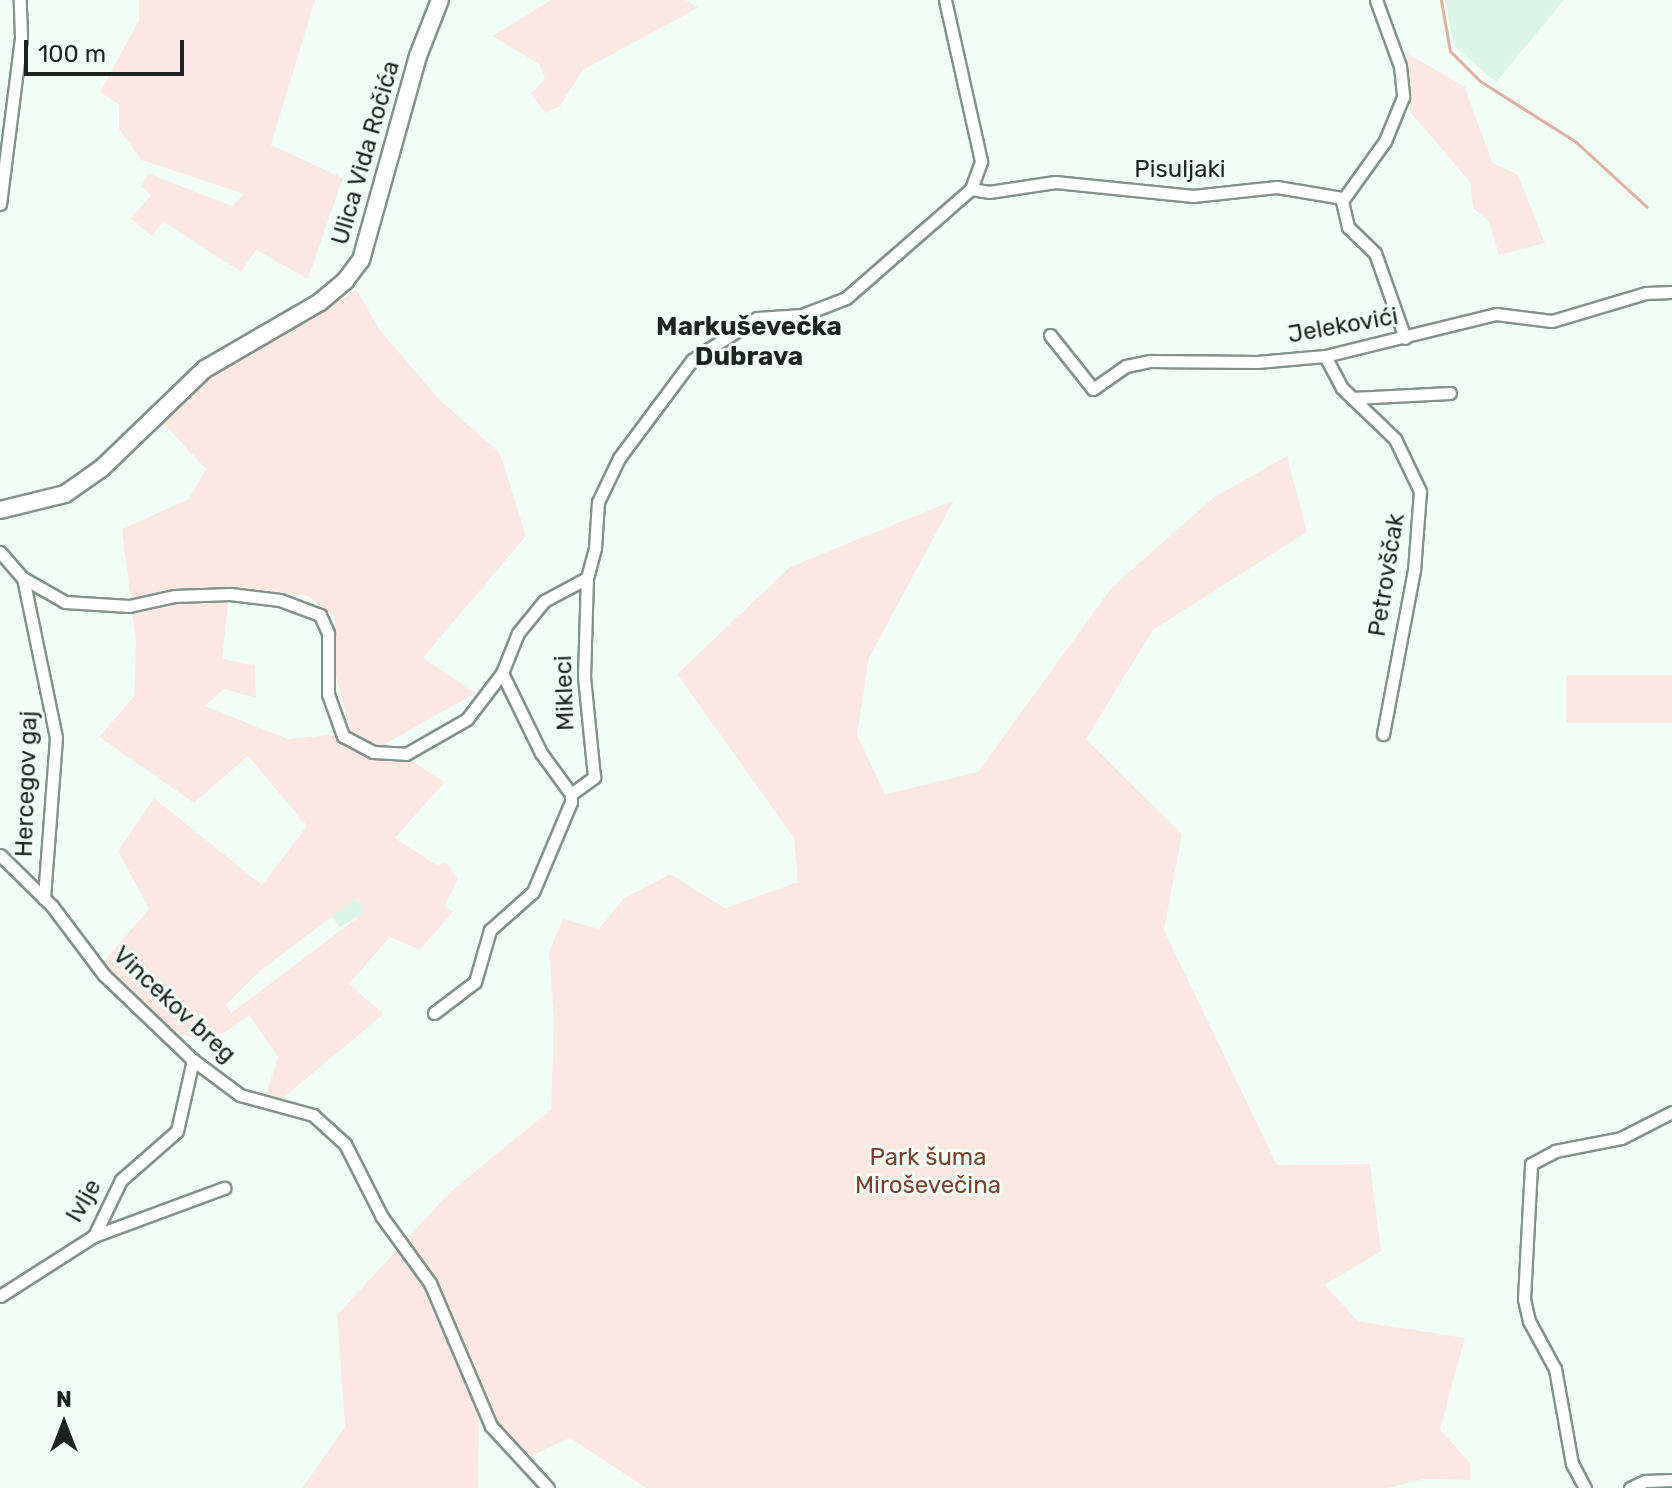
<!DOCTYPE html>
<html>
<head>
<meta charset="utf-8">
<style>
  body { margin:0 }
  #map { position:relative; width:1672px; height:1488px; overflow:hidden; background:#f1fef8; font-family:Rubik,sans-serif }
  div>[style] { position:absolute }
  .built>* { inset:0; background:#dcf5e9 }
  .green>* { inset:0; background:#fce8e2; transform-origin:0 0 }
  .stream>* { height:3px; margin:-1.5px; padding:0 1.5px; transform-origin:1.5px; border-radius:1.5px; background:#ddb0a0 }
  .roads { filter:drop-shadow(2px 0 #83928b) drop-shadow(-2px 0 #83928b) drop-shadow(0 2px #83928b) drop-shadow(0 -2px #83928b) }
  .street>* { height:11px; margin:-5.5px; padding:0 5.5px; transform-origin:5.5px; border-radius:5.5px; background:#fff }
  .secondary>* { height:16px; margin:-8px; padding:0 8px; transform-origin:8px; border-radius:8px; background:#fff }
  span { translate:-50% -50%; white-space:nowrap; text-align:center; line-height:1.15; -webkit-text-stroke:6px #f1fef8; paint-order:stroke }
  .street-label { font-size:24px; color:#1c2320 }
  .park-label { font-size:24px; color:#7b402b }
  .neighbourhood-label { font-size:26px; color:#1c2320; font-weight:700 }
  .north { position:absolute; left:24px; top:1384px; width:80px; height:80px; -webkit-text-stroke:6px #f1fef8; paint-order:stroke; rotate:0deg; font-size:22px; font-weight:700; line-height:32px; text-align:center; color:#1c2320 }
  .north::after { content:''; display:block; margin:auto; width:28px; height:36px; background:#1c2320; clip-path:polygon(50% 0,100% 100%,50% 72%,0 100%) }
  .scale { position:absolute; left:24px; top:40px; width:160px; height:36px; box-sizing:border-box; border:4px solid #1c2320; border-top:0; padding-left:10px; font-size:24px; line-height:28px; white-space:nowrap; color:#1c2320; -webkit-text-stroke:6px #f1fef8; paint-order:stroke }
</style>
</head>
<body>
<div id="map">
  <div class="built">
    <div style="clip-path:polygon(1445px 0,1564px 0,1496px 82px,1454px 46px)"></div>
    <div style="clip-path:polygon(356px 898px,366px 912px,340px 927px,331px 915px)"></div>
  </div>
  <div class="green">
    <div style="clip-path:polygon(139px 0,315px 0,271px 145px,343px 178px,308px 279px,256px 250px,241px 272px,164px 222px,151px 236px,131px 218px,151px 195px,141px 186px,148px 173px,232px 206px,244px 194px,141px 160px,119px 129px,119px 105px,100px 92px,139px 20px)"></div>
    <div style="clip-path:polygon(551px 0,686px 0,698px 8px,583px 70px,560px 106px,545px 113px,531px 94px,545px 78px,539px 64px,492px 36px)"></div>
    <div style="clip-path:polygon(1405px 52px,1465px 87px,1492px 162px,1518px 175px,1545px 243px,1499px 255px,1489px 222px,1473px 208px,1470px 182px,1410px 112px)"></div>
    <div style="clip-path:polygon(evenodd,357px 290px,379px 329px,440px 400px,500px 453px,526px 536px,423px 658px,476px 693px,385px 744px,445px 782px,395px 838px,437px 865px,446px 862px,458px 879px,444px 907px,454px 911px,420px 950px,390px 937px,349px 984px,384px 1014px,279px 1101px,265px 1098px,278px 1057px,249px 1015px,210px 1043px,166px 1029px,103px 962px,149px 909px,118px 851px,154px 798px,262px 885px,307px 826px,248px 756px,194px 803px,99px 737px,134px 696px,136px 642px,122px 529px,189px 499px,206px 469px,162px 422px,219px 370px,357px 290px,230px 587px,308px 596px,335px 618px,336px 677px,351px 733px,288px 739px,205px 706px,224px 689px,256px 698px,255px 665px,222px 659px,230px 587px,357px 290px,357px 898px,365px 912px,231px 1013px,226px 1005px,260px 971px,357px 898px)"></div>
    <div style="clip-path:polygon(1287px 456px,1307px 532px,1153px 630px,1086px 739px,1182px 834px,1164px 930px,1277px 1165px,1370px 1164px,1381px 1251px,1325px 1285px,1358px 1321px,1465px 1338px,1440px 1429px,1470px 1463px,1470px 1480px,1424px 1479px,1387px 1488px,646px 1488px,570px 1438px,528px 1458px,479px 1412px,478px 1488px,302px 1488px,345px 1427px,337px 1315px,449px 1193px,551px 1109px,554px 1020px,549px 952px,563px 919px,599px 929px,623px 899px,670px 874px,725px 908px,798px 882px,794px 838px,677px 674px,790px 567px,954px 500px,869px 658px,857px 735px,885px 794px,978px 772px,1112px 587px,1214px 497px)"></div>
    <div style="left:1672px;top:675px;width:48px;height:106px;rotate:90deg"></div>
  </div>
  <div class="stream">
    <div style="left:1441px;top:0;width:52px;rotate:80deg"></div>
    <div style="left:1450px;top:51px;width:42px;rotate:45deg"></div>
    <div style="left:1480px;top:81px;width:114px;rotate:32.4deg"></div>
    <div style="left:1576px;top:142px;width:96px;rotate:42.5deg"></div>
  </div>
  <div class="roads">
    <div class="street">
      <div style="left:1376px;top:0;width:70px;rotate:70deg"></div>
      <div style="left:1400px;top:66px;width:31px;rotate:84deg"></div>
      <div style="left:1403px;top:97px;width:48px;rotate:112.2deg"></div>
      <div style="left:1385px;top:141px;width:74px;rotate:125.6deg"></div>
      <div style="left:1342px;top:201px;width:27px;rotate:77deg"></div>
      <div style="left:1348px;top:227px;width:37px;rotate:44deg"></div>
      <div style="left:1375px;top:253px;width:90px;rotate:70.6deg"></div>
      <div style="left:971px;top:189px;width:18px;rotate:9deg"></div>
      <div style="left:989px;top:192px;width:67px;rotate:-8.6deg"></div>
      <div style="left:1055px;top:182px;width:139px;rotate:5.8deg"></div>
      <div style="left:1193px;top:196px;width:84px;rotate:-6.1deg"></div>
      <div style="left:1277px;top:187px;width:67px;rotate:9.5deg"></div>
      <div style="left:0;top:204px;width:168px;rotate:-82.8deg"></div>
      <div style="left:21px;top:37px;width:37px;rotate:-92deg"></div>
      <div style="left:1050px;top:335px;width:69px;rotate:51.5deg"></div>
      <div style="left:1093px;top:389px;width:40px;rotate:-34.9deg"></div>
      <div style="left:1126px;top:366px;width:25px;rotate:-12deg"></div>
      <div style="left:1150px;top:361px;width:107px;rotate:0.5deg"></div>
      <div style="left:1257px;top:362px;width:68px;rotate:-5deg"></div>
      <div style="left:1325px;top:356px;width:176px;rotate:-13.8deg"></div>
      <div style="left:1496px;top:314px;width:56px;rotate:7.1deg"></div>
      <div style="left:1552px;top:321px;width:98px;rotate:-16.6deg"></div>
      <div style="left:1646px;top:293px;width:26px;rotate:-2deg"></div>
      <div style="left:1325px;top:356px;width:36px;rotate:62deg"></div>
      <div style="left:1342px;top:388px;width:74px;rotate:43.9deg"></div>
      <div style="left:1395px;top:439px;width:58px;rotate:64.3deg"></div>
      <div style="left:1420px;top:491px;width:79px;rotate:94.3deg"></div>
      <div style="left:1414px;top:570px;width:167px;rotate:100.7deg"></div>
      <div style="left:1353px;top:398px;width:97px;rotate:-3deg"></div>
      <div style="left:0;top:552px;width:35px;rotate:49deg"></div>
      <div style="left:23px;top:578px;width:48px;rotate:29.7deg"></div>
      <div style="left:65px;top:602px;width:64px;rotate:3.6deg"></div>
      <div style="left:129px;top:606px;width:47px;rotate:-12.3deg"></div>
      <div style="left:175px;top:596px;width:55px;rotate:-2.1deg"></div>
      <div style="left:230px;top:594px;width:50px;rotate:6.8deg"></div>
      <div style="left:280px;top:600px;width:43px;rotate:20.6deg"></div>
      <div style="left:320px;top:615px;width:20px;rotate:66deg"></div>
      <div style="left:328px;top:633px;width:61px;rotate:90deg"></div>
      <div style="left:328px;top:694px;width:45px;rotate:70.3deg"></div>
      <div style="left:343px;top:736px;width:34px;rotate:28deg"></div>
      <div style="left:373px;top:752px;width:33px;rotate:3deg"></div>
      <div style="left:406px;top:754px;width:70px;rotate:-29.8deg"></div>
      <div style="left:467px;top:719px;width:58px;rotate:-52.7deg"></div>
      <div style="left:502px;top:673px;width:43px;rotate:-68.2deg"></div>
      <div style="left:518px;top:633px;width:41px;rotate:-50.9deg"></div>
      <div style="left:544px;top:601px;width:49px;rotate:-28.1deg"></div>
      <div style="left:587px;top:578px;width:31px;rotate:-75deg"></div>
      <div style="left:595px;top:548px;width:46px;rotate:-86.3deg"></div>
      <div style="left:598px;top:502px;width:49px;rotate:-64.5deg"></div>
      <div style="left:619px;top:458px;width:122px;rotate:-53.3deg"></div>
      <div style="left:692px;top:360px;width:77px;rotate:-32.9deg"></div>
      <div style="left:757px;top:318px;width:45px;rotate:-3.8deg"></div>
      <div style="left:802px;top:315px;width:47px;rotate:-21.1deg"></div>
      <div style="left:846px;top:298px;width:166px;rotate:-41.1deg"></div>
      <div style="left:971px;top:189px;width:30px;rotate:-70deg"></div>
      <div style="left:981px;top:161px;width:165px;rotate:-102.6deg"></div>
      <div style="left:23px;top:578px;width:163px;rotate:78.3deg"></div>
      <div style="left:56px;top:738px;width:161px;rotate:94.3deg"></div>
      <div style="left:571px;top:794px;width:29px;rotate:-36deg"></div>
      <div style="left:594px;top:777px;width:100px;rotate:-95.7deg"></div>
      <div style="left:584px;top:677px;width:99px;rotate:-88.3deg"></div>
      <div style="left:0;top:855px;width:73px;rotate:44.4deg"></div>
      <div style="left:52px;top:906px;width:86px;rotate:53deg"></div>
      <div style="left:104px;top:975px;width:123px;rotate:43.7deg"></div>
      <div style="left:193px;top:1060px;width:59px;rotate:36.7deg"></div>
      <div style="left:240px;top:1095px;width:76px;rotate:15.3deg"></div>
      <div style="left:313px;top:1115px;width:43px;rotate:42.2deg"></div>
      <div style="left:345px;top:1144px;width:82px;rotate:63.1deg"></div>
      <div style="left:382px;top:1217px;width:82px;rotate:54deg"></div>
      <div style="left:430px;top:1283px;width:155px;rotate:66.9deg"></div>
      <div style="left:491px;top:1426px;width:84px;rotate:47.4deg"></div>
      <div style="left:434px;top:1013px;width:51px;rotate:-37.1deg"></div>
      <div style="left:475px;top:982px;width:54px;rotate:-73.9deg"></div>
      <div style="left:490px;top:930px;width:57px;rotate:-41.5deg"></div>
      <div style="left:533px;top:892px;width:98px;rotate:-67.1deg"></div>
      <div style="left:571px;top:802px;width:8px;rotate:-90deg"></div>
      <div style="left:571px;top:794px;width:51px;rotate:-126.2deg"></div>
      <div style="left:541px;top:753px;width:89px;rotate:-116deg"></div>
      <div style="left:94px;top:1236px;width:139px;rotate:-20.3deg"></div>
      <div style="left:0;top:1296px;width:112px;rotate:-32.6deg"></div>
      <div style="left:94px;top:1236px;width:62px;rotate:-64.3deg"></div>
      <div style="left:121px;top:1180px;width:74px;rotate:-41.2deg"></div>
      <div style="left:177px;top:1131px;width:73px;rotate:-77.3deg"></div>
      <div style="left:1585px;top:1488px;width:27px;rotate:-118deg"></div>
      <div style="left:1572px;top:1464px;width:97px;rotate:-100.1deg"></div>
      <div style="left:1555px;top:1369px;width:55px;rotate:-118.4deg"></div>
      <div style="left:1529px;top:1321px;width:23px;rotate:-103deg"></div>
      <div style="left:1524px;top:1299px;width:135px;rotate:-87deg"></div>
      <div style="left:1531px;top:1164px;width:27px;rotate:-28deg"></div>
      <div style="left:1555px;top:1151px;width:67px;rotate:-11.1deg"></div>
      <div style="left:1621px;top:1138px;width:57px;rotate:-27deg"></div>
      <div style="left:1630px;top:1488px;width:17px;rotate:-25deg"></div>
      <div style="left:1645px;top:1481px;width:27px;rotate:-2deg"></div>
    </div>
    <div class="secondary">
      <div style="left:0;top:510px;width:67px;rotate:-13.8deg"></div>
      <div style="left:65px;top:494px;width:45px;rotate:-35.1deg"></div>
      <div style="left:102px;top:468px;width:143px;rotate:-43.9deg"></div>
      <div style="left:205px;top:369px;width:133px;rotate:-30.2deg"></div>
      <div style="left:320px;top:302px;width:33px;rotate:-40deg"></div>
      <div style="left:345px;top:281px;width:26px;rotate:-53deg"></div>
      <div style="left:361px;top:260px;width:212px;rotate:-74.4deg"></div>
      <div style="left:418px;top:56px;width:60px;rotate:-68.6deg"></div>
    </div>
  </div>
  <div class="street-label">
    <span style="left:366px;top:153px;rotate:-74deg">Ulica Vida Ročića</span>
    <span style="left:1180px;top:170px">Pisuljaki</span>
    <span style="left:1343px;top:326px;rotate:-10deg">Jelekovići</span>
    <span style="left:1387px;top:575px;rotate:-81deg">Petrovščak</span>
    <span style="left:565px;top:693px;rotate:-92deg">Mikleci</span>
    <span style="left:27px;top:784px;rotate:-88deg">Hercegov gaj</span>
    <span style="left:174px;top:1005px;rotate:43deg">Vincekov breg</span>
    <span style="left:84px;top:1201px;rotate:-60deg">Ivlje</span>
  </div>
  <div class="park-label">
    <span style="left:928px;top:1172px">Park šuma<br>Miroševečina</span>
  </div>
  <div class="neighbourhood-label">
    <span style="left:749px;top:342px">Markuševečka<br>Dubrava</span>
  </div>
  <div class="north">N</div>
  <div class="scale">100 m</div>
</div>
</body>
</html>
